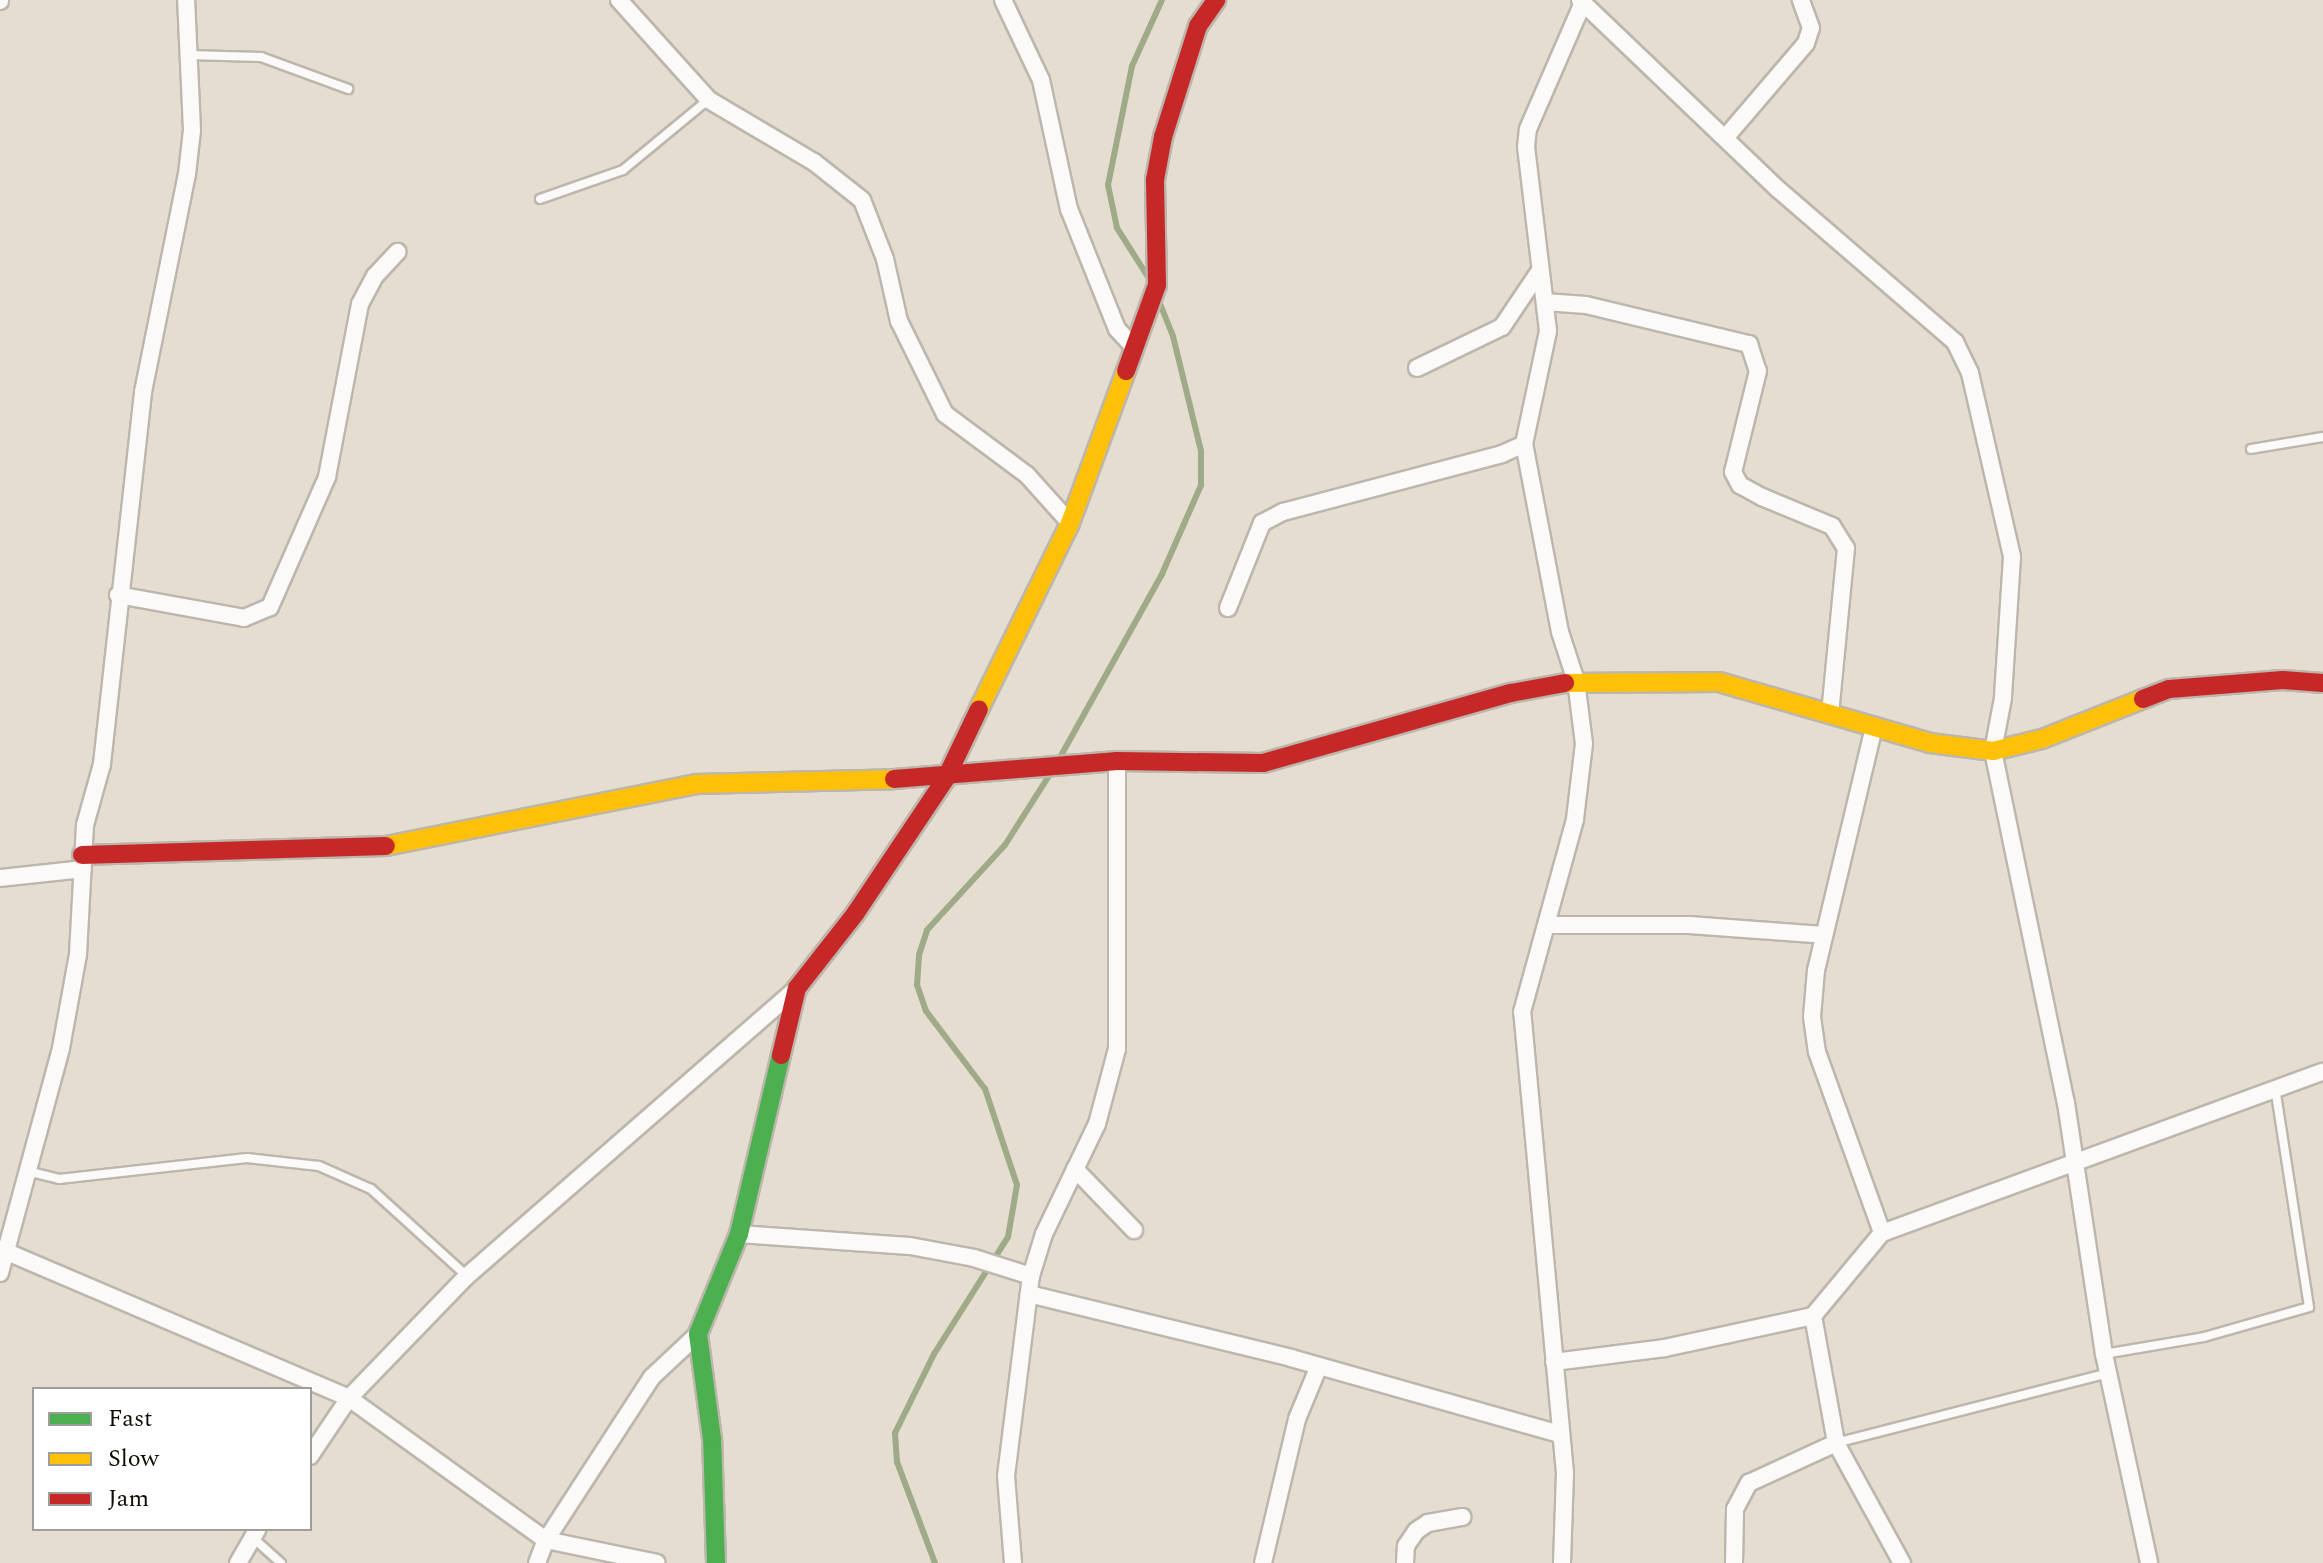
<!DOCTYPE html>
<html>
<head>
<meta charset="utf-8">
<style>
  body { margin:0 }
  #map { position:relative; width:2323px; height:1563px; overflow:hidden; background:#e5ddd0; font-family:Spectral,serif }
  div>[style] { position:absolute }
  .stream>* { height:6px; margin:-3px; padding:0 3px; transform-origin:3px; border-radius:3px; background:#9faa89 }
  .roads { filter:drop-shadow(2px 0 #bdb6ad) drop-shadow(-2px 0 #bdb6ad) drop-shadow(0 2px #bdb6ad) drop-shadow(0 -2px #bdb6ad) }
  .lane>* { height:8px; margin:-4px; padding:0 4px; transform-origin:4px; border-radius:4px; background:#fbfaf8 }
  .street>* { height:16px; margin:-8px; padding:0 8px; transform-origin:8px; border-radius:8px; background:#fbfaf8 }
  .fast>* { height:18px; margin:-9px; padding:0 9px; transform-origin:9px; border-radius:9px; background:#4caf50 }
  .slow>* { height:18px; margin:-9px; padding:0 9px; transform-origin:9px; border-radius:9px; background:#ffc107 }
  .jam>* { height:18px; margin:-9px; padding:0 9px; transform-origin:9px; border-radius:9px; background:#c62828 }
  span { translate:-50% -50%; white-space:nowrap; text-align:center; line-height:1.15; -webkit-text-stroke:6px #fff; paint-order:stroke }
  .legend { position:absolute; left:32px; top:1387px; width:280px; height:144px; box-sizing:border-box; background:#fff; border:2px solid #a09e9b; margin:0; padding:10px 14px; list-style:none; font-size:24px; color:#110c05 }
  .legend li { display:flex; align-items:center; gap:16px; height:40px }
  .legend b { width:40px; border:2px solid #a09e9b }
</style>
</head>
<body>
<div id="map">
  <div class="stream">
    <div style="left:1150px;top:280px;width:62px;rotate:-122.4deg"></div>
    <div style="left:1117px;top:228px;width:44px;rotate:-101.8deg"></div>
    <div style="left:1108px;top:185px;width:121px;rotate:-78.6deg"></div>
    <div style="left:1132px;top:66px;width:72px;rotate:-65.6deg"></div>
    <div style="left:1058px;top:761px;width:214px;rotate:-60.9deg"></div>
    <div style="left:1162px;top:574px;width:97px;rotate:-66.3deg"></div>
    <div style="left:1201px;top:485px;width:34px;rotate:-90deg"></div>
    <div style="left:1201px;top:451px;width:118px;rotate:-103.7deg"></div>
    <div style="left:1173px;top:336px;width:37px;rotate:-112deg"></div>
    <div style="left:935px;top:1563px;width:108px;rotate:-110.6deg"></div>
    <div style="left:897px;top:1462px;width:29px;rotate:-94deg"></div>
    <div style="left:895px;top:1433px;width:88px;rotate:-63.7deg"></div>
    <div style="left:934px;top:1354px;width:138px;rotate:-57.7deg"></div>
    <div style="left:1008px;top:1237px;width:53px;rotate:-80.2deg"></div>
    <div style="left:1017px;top:1185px;width:101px;rotate:-108.4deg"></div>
    <div style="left:985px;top:1089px;width:98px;rotate:-127.1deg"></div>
    <div style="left:926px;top:1011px;width:28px;rotate:-109deg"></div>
    <div style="left:917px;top:985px;width:30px;rotate:-86deg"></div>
    <div style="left:919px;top:955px;width:26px;rotate:-72deg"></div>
    <div style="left:927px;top:930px;width:115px;rotate:-47.5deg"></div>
    <div style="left:1005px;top:845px;width:84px;rotate:-57.6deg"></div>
  </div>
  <div class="roads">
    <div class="lane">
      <div style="left:188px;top:55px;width:73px;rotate:1.6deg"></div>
      <div style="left:261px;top:57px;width:93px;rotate:20.2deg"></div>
      <div style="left:540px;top:199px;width:88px;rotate:-19.3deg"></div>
      <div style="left:623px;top:170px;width:110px;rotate:-39.5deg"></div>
      <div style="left:2251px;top:449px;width:73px;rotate:-9.5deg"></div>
      <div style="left:27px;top:1171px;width:33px;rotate:14deg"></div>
      <div style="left:59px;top:1179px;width:189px;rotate:-6.4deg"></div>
      <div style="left:247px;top:1158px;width:72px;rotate:6.3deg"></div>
      <div style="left:319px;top:1166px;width:57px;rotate:23.9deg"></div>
      <div style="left:371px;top:1189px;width:128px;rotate:42.2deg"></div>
      <div style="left:2104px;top:1354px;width:101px;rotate:-9.6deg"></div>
      <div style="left:2204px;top:1337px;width:109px;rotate:-15.9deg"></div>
      <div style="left:2309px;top:1307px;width:223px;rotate:-98.8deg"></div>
      <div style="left:1836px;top:1443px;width:281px;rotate:-14.4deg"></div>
      <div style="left:252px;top:1537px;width:39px;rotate:42deg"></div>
    </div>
    <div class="street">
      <div style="left:619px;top:0;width:135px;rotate:48deg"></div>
      <div style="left:709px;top:100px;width:122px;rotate:30.6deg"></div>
      <div style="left:814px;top:162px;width:61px;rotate:38.4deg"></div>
      <div style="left:862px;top:200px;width:63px;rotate:68.7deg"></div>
      <div style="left:885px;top:259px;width:64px;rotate:77.3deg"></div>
      <div style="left:899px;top:321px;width:104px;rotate:63.7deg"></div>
      <div style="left:945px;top:414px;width:102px;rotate:36.6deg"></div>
      <div style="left:1027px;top:475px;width:64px;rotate:48.1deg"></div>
      <div style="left:1003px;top:0;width:89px;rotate:64.6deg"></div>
      <div style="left:1041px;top:80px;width:132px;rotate:77.8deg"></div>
      <div style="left:1069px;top:209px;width:129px;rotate:68.2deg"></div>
      <div style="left:1117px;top:329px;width:26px;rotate:47deg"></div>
      <div style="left:1580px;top:0;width:275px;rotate:43.7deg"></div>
      <div style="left:1779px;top:190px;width:233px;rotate:40.8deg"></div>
      <div style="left:1955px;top:342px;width:34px;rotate:64deg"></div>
      <div style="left:1970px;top:373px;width:189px;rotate:77.1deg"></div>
      <div style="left:2012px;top:557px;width:141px;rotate:93.7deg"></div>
      <div style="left:2003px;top:698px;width:54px;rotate:100.7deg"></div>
      <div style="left:1993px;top:751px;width:359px;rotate:78.3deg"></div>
      <div style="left:2066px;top:1103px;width:254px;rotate:81.4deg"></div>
      <div style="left:2104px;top:1354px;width:214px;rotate:77.8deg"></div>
      <div style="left:0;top:1px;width:1px;rotate:-90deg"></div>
      <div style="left:1725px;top:138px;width:125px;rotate:-49.5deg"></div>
      <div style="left:1806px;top:43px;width:16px;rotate:-72deg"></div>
      <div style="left:1811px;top:28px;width:30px;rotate:-110deg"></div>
      <div style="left:1545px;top:302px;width:41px;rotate:4.2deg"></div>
      <div style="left:1586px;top:305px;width:168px;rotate:13.5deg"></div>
      <div style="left:1749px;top:344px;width:28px;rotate:72deg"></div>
      <div style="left:1758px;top:371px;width:104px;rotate:103.9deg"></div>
      <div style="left:1733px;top:472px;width:15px;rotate:62deg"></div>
      <div style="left:1740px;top:485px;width:25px;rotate:29deg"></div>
      <div style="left:1762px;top:497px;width:76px;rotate:22.5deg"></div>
      <div style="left:1832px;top:526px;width:26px;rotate:58deg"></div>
      <div style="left:1846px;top:548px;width:167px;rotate:95.5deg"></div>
      <div style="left:1417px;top:368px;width:94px;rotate:-25.8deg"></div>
      <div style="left:1502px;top:327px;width:66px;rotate:-56.1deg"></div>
      <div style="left:118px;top:595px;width:128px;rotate:10.3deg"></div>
      <div style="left:244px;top:618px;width:28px;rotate:-23deg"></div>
      <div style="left:270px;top:607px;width:142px;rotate:-66.3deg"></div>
      <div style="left:327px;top:477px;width:176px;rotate:-79.2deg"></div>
      <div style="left:360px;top:304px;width:32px;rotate:-62deg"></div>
      <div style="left:375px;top:276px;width:33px;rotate:-47deg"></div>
      <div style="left:1228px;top:608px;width:92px;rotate:-68.2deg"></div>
      <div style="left:1262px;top:523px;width:24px;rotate:-28deg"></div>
      <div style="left:1283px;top:512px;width:227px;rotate:-14.8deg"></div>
      <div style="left:1502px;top:454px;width:24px;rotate:-24deg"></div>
      <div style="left:1874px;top:727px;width:250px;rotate:103.4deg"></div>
      <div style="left:1816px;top:970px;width:47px;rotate:94.9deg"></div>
      <div style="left:1812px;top:1017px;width:35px;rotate:82deg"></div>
      <div style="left:1817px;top:1052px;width:192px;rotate:70.2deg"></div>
      <div style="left:0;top:878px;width:83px;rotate:-6.2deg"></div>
      <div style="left:1547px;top:925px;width:142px"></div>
      <div style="left:1689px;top:925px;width:135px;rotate:4.2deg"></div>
      <div style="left:1075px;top:1169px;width:85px;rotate:46deg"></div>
      <div style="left:739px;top:1234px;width:171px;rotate:4deg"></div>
      <div style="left:910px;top:1246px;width:65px;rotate:10.6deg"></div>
      <div style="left:974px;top:1258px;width:60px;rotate:17.5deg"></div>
      <div style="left:0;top:1249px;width:379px;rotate:23.1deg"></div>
      <div style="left:349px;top:1398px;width:243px;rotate:35.8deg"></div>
      <div style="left:546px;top:1540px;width:113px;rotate:11.7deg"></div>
      <div style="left:0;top:1273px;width:233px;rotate:-74.8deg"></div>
      <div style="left:61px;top:1048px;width:96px;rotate:-79.7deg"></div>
      <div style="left:78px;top:954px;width:129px;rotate:-86.9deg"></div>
      <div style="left:85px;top:825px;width:63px;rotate:-74.4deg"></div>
      <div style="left:102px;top:764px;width:374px;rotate:-83.7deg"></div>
      <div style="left:143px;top:392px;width:222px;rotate:-78.6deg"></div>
      <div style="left:187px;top:174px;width:44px;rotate:-83.5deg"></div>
      <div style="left:192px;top:130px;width:130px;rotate:-92.6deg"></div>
      <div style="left:1029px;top:1294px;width:270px;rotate:13.7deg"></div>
      <div style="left:1291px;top:1358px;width:280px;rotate:15.8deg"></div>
      <div style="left:1813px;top:1316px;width:129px;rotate:79.7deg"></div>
      <div style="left:1836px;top:1443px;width:137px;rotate:61.2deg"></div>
      <div style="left:1554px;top:1362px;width:112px;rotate:-7.2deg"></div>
      <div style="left:1665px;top:1348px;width:151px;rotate:-12.2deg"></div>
      <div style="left:1813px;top:1316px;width:108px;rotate:-50.3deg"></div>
      <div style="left:1882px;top:1233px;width:469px;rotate:-20.1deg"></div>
      <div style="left:310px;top:1456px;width:70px;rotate:-56.1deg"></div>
      <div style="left:349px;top:1398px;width:170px;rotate:-46deg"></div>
      <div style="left:467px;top:1276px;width:438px;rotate:-41.1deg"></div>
      <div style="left:238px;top:1563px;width:39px;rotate:-60deg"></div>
      <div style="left:537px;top:1563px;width:25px;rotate:-69deg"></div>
      <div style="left:546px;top:1540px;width:194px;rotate:-57deg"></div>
      <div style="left:652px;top:1377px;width:63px;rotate:-43.1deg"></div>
      <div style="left:1013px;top:1563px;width:87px;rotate:-94.6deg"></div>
      <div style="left:1006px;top:1476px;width:202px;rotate:-82.9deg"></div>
      <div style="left:1031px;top:1276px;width:44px;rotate:-72.8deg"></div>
      <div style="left:1044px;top:1234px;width:122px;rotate:-64.3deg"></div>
      <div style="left:1097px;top:1124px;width:78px;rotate:-75.1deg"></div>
      <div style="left:1117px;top:1049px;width:288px;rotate:-90deg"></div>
      <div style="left:1263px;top:1563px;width:148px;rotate:-76.7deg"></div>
      <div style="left:1297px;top:1419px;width:57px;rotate:-67.5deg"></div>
      <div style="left:1405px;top:1563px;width:17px;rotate:-87deg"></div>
      <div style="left:1406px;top:1546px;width:18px;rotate:-56deg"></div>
      <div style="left:1416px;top:1531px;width:14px;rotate:-34deg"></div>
      <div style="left:1428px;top:1523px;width:35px;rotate:-10deg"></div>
      <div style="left:1562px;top:1563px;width:90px;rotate:-88.1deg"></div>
      <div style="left:1565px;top:1473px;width:463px;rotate:-95.3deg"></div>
      <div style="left:1522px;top:1012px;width:200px;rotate:-74.6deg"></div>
      <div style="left:1575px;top:819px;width:76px;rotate:-83.2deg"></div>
      <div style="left:1584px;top:744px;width:64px;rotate:-97.2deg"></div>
      <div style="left:1576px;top:681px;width:52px;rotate:-108.1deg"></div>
      <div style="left:1560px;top:632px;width:191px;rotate:-100.8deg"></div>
      <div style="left:1524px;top:444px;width:116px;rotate:-78deg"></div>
      <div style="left:1548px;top:331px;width:185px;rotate:-96.8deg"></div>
      <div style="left:1526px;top:147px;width:18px;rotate:-84deg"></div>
      <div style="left:1528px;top:129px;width:135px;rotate:-66.5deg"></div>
      <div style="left:1734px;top:1563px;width:54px;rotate:-88.9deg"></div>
      <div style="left:1735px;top:1509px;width:30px;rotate:-62deg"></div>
      <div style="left:1749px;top:1483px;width:96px;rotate:-24.7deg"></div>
    </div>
    <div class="fast">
      <div style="left:716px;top:1563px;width:124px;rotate:-91.8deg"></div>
      <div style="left:712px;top:1439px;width:106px;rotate:-97.6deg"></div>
      <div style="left:698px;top:1334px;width:108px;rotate:-67.7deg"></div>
      <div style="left:739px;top:1234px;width:184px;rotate:-76.8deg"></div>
    </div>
    <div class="slow">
      <div style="left:1565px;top:683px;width:154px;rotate:-0.4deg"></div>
      <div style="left:1719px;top:682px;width:220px;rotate:16.1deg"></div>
      <div style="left:1930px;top:743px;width:64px;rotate:7.2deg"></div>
      <div style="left:1993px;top:751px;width:50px;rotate:-13.8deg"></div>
      <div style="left:2042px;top:739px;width:109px;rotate:-21.6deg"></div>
      <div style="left:979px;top:709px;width:207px;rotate:-63.9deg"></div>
      <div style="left:1070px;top:523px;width:162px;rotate:-69.8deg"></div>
      <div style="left:386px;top:846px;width:316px;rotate:-11.3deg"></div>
      <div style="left:696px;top:784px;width:198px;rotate:-1.4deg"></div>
    </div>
    <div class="jam">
      <div style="left:1126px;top:371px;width:91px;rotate:-70.2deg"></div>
      <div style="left:1157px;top:285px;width:105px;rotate:-91.1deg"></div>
      <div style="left:1155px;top:180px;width:44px;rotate:-79.5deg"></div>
      <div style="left:1163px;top:137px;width:116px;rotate:-72.5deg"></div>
      <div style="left:1198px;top:26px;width:32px;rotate:-55deg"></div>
      <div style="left:2143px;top:699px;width:28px;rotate:-21deg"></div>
      <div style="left:2169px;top:689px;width:114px;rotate:-4.5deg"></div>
      <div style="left:2283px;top:680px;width:40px;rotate:4.3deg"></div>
      <div style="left:894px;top:779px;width:224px;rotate:-4.6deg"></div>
      <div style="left:1117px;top:761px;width:146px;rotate:0.8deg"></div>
      <div style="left:1263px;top:763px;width:258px;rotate:-15.8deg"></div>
      <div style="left:1511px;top:693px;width:55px;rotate:-10.5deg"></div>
      <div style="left:82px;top:855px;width:304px;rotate:-1.7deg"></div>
      <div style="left:781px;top:1055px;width:69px;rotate:-76.6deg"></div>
      <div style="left:797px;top:988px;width:94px;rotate:-51.9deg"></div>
      <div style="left:855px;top:914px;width:164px;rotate:-56.2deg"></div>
      <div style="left:946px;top:778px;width:76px;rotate:-64.4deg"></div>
    </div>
  </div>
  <ul class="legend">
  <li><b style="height:10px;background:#4caf50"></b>Fast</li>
  <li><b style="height:10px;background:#ffc107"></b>Slow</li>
  <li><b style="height:10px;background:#c62828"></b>Jam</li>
  </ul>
</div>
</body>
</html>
